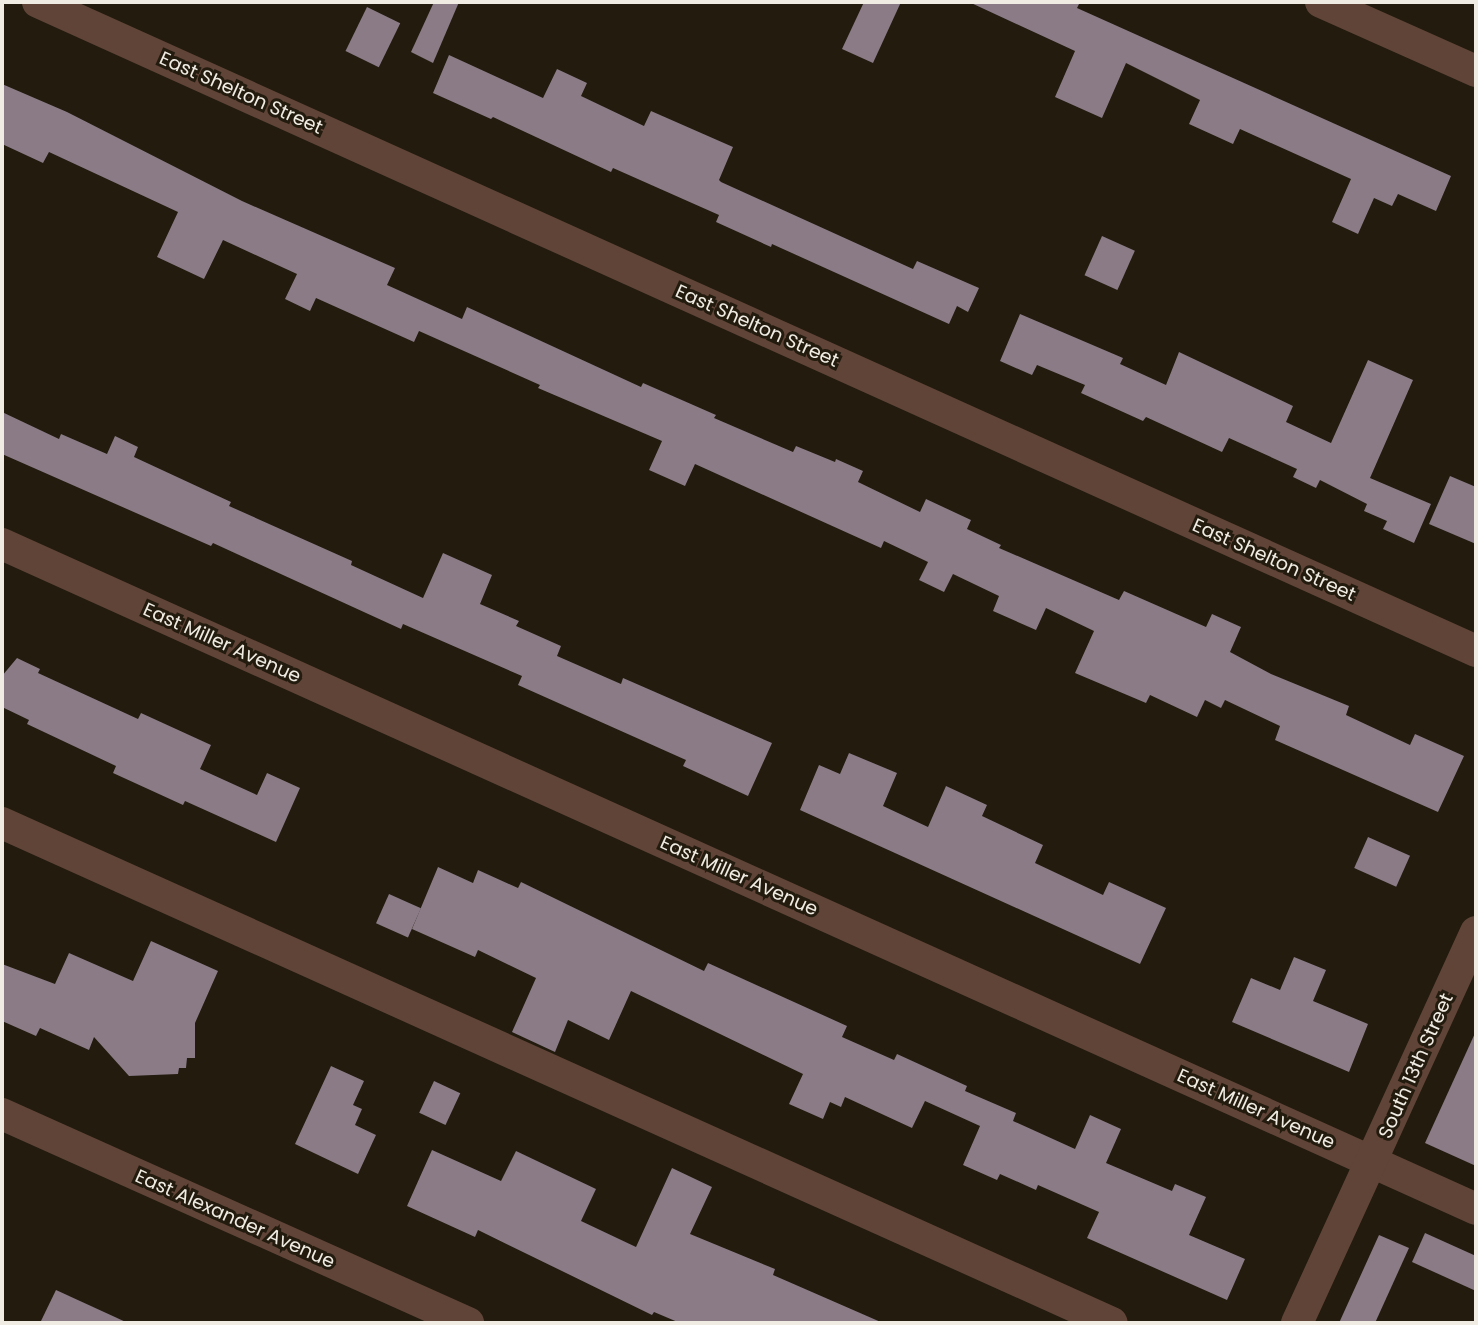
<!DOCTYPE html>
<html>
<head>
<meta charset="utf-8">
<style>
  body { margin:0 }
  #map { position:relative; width:1478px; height:1325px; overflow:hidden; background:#221b0e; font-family:Poppins,sans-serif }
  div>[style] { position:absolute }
  .building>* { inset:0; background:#8a7b86; transform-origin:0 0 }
  .minor>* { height:32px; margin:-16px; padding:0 16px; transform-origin:16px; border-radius:16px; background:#604438 }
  span { translate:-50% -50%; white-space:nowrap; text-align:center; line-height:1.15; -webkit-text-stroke:6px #221b0e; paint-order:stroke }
  .street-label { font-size:19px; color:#f0ece3 }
  .frame { position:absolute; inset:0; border:4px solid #f0ece3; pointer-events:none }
</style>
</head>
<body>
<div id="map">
  <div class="building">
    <div style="clip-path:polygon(434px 2px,459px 2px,433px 63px,411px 52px)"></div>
    <div style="clip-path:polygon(864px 2px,901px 2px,873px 63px,842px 49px)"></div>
    <div style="clip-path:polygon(969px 2px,1080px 2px,1077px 8px,1451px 176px,1436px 211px,1398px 194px,1392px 206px,1374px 198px,1358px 234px,1332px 222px,1351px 179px,1240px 129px,1233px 144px,1189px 124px,1200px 100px,1126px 63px,1102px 118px,1055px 97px,1075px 51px)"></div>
    <div style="left:367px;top:7px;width:37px;height:49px;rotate:26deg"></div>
    <div style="clip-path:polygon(449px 55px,543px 98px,557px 69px,587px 83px,581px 96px,644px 126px,651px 111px,733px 147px,719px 180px,721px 182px,913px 269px,917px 261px,979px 288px,968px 312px,957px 306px,949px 324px,772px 244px,771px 247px,716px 222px,719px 215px,613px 168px,611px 172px,493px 117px,491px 119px,433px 93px)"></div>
    <div style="clip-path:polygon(2px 84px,67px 112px,242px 201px,395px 268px,387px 285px,462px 319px,467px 307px,641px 387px,643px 383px,716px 415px,714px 418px,793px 452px,796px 446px,835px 462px,836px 459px,863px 471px,858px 482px,920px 512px,926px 499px,971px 520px,967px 529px,1001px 545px,999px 548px,1119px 600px,1124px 591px,1206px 627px,1212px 614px,1241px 627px,1230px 652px,1271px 674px,1349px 706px,1346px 715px,1410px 745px,1415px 734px,1464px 756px,1438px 812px,1275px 740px,1280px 726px,1225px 700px,1221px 708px,1205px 700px,1197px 717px,1150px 695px,1146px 703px,1075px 673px,1094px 631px,1046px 608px,1036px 630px,993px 611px,999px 596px,953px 574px,944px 592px,919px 580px,928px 562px,884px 541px,881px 548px,695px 464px,685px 486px,649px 470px,662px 441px,538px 388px,540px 385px,419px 331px,414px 342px,316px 298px,310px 311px,285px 299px,297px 274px,223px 240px,204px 279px,157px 257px,178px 212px,49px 152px,43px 163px,2px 144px)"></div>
    <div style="left:1102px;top:236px;width:36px;height:43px;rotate:24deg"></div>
    <div style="clip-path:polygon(1020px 314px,1123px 358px,1120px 364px,1166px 385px,1179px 352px,1293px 406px,1286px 422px,1331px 443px,1368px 360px,1413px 380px,1370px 478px,1431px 504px,1414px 543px,1383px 529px,1387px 521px,1364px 511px,1367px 504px,1320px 480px,1316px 488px,1293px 477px,1297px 469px,1229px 438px,1222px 452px,1146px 417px,1143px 421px,1081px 393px,1085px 385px,1037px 365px,1032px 375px,1000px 361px)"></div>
    <div style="clip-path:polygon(2px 412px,59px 439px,61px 434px,107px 454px,115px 436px,138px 447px,134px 457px,231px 502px,229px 506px,352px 561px,351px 565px,423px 598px,443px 553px,492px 575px,480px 604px,519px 621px,516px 626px,561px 646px,557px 656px,621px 684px,623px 678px,772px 743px,748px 796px,683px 766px,686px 760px,518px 685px,522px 676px,403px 624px,401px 629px,213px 543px,211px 546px,2px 454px)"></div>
    <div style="clip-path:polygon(1450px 476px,1476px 487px,1476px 544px,1429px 524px)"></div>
    <div style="clip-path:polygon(17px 658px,40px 669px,38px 673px,138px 719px,141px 713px,211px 745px,200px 769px,257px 795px,267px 773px,300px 788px,276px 842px,185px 801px,183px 805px,113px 773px,116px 766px,27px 724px,29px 720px,2px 707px,2px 676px)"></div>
    <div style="clip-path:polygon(849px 753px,897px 773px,883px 806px,928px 827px,946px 786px,987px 805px,982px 816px,1043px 845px,1035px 863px,1103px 895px,1109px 882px,1166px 908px,1140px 964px,800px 810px,819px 765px,840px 774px)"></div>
    <div style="left:1368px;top:837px;width:46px;height:34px;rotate:24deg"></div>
    <div style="clip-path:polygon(438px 867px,473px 883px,478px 870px,518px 888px,521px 882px,704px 971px,708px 963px,847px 1026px,842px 1037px,894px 1060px,897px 1054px,967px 1086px,965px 1091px,1016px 1113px,1013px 1121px,1075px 1149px,1090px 1115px,1121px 1129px,1106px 1163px,1172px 1191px,1175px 1184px,1206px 1197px,1189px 1235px,1245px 1259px,1227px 1300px,1087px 1238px,1099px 1212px,1038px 1185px,1036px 1190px,1000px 1174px,997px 1180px,963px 1165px,980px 1126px,925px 1101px,912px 1128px,845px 1097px,841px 1107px,830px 1102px,823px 1119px,789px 1104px,803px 1074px,631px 991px,609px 1040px,568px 1020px,555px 1052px,512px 1032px,536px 978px,478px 950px,475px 957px,412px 929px)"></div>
    <div style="left:389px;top:894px;width:35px;height:32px;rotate:24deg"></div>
    <div style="clip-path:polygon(151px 941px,218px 971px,195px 1023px,195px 1058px,187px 1058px,186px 1068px,179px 1068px,178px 1074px,129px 1076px,94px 1037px,89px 1050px,40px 1028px,36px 1036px,2px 1021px,2px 964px,55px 984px,69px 953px,133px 981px)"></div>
    <div style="clip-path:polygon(1294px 957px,1326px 970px,1313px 1001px,1368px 1024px,1349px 1072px,1232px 1022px,1251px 978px,1280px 990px)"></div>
    <div style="clip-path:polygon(1476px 1031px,1476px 1166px,1425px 1143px)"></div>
    <div style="clip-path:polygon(331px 1066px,364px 1081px,353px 1105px,362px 1109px,355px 1125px,376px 1135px,358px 1174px,295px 1144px)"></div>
    <div style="left:434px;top:1081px;width:29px;height:35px;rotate:25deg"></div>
    <div style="clip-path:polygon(432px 1150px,501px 1181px,516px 1151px,596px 1189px,581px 1221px,636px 1247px,672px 1168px,712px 1187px,690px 1234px,775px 1269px,773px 1275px,883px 1323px,680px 1323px,654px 1312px,652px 1315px,478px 1230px,475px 1237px,407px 1206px)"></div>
    <div style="clip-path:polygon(1425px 1233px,1476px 1256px,1476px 1291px,1412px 1262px)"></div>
    <div style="clip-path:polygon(1379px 1235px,1409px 1248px,1375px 1323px,1339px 1323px)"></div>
    <div style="clip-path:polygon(56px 1290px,128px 1323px,40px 1323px)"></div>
  </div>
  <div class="minor">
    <div style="left:38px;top:2px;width:1578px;rotate:24.29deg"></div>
    <div style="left:1321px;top:2px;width:170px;rotate:24deg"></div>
    <div style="left:2px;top:544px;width:1617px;rotate:24.28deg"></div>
    <div style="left:2px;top:823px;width:1217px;rotate:24.25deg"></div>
    <div style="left:2px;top:1114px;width:511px;rotate:24.16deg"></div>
    <div style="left:1297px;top:1323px;width:430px;rotate:-65.4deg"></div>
  </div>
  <div class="street-label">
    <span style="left:241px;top:93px;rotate:24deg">East Shelton Street</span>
    <span style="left:757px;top:326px;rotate:24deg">East Shelton Street</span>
    <span style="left:1274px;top:560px;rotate:24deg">East Shelton Street</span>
    <span style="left:222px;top:643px;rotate:24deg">East Miller Avenue</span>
    <span style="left:739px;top:876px;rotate:24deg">East Miller Avenue</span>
    <span style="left:1416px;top:1066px;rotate:-66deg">South 13th Street</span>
    <span style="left:1256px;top:1109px;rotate:24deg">East Miller Avenue</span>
    <span style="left:235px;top:1219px;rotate:24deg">East Alexander Avenue</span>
  </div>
  <div class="frame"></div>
</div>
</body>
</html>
